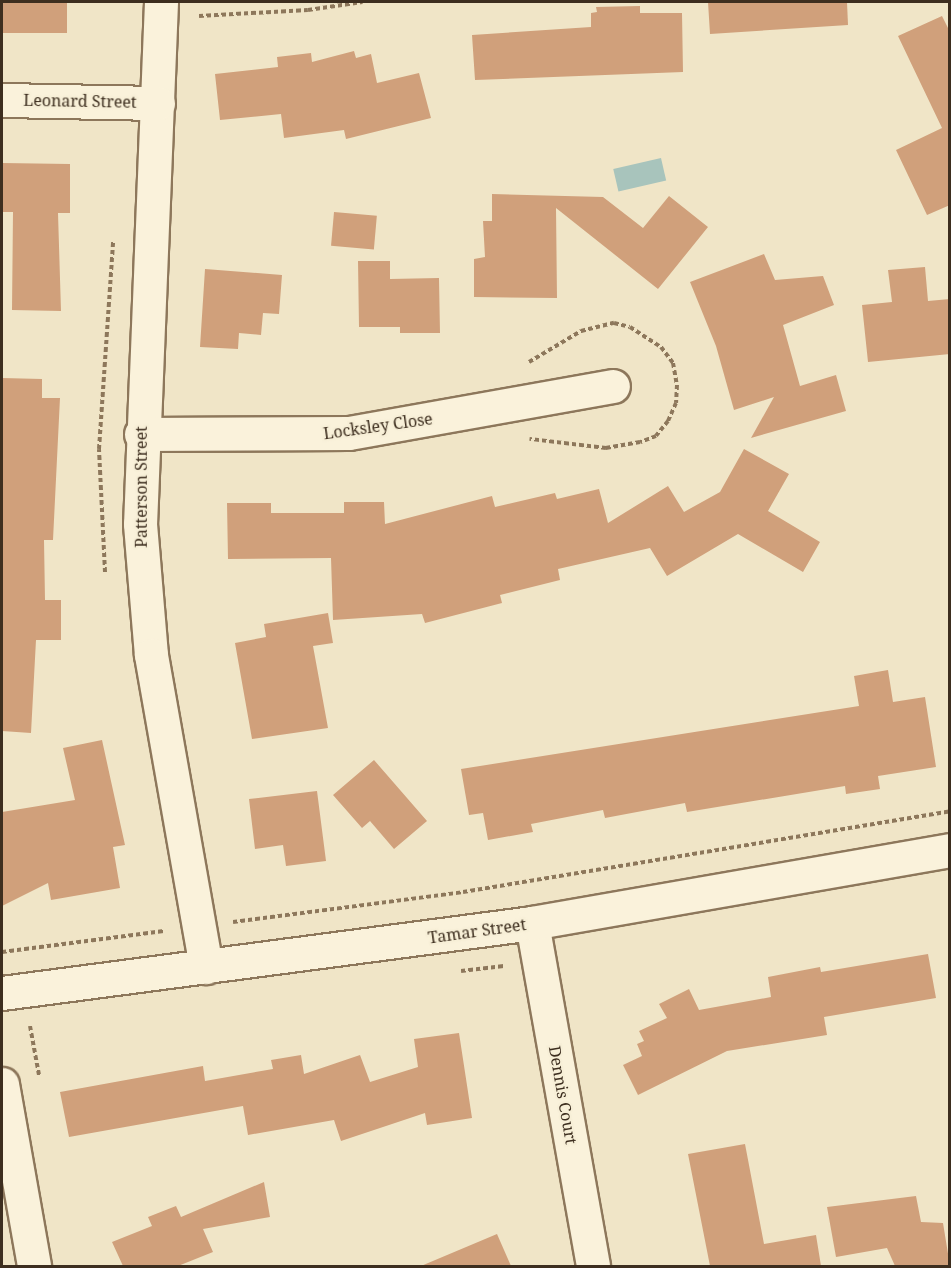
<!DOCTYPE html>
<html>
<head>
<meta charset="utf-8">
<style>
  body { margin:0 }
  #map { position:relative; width:951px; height:1268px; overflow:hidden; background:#f0e5c7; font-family:"Noto Serif",serif }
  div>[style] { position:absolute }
  .water>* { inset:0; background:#a8c4bc; transform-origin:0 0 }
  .building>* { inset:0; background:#d0a07b; transform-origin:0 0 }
  .path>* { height:4px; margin-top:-2px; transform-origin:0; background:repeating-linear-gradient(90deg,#8d775b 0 4.5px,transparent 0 7.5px) }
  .roads { filter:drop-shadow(2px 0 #8d775b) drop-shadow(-2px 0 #8d775b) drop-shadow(0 2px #8d775b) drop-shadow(0 -2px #8d775b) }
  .street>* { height:33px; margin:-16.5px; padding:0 16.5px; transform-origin:16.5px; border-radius:16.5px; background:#faf2db }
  span { translate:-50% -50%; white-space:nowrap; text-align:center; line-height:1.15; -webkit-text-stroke:4.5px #f7efd7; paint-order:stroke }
  .street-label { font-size:16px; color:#3d2e1f }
  .frame { position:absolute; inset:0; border:3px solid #3d2e1f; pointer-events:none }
</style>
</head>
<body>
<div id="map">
  <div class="water">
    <div style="left:661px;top:158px;width:23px;height:49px;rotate:77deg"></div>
  </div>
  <div class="building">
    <div style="left:2px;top:2px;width:65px;height:31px"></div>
    <div style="clip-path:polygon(708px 2px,847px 2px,848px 25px,710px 34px)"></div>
    <div style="clip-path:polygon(640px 6px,640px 13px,682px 13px,683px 72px,475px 80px,472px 35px,591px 27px,591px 13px,597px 12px,596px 7px)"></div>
    <div style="clip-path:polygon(942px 16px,950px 32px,950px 205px,927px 215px,896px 150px,942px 128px,898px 36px)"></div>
    <div style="clip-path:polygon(354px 51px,356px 58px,371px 54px,377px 83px,419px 73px,431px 118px,346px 139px,344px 130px,284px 138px,281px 114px,220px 120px,215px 74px,278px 67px,277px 57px,311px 53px,312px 62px)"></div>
    <div style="clip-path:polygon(2px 163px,70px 164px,70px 213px,58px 213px,61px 311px,12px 310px,13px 212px,2px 212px)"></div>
    <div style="clip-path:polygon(492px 194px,603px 197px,643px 228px,669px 196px,708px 227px,658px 289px,556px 208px,557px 298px,474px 297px,474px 259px,485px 257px,483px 221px,492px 221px)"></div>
    <div style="left:334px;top:212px;width:43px;height:34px;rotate:5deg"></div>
    <div style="clip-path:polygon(764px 254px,775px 280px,823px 276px,834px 305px,783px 325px,800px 386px,836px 375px,846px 411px,751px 438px,774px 397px,734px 410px,716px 346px,690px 282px)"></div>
    <div style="clip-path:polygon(358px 261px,390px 261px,390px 279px,439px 278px,440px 333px,400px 333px,400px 327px,359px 327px)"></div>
    <div style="clip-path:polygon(925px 267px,928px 301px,950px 299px,950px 354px,868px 362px,862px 305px,892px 302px,888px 270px)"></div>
    <div style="clip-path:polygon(205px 269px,282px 275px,279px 314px,263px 313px,261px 335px,239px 333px,238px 349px,200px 347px)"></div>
    <div style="clip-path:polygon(2px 378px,42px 379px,42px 398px,60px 398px,53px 540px,44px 540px,45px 600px,61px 600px,61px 640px,36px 640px,31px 733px,2px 731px)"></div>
    <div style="clip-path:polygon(744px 449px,789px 474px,768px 511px,820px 542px,803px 572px,738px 534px,667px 576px,650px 548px,558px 569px,560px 580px,500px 595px,502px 603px,425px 623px,422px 614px,333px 620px,331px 558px,228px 559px,227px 503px,271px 503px,271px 513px,344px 513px,344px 502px,384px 502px,385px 524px,492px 496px,495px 507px,555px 493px,557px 499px,599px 489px,608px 523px,668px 486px,684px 512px,720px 492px)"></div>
    <div style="clip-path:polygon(328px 613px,333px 643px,313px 646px,328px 728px,252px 739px,235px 643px,266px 637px,264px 624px)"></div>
    <div style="clip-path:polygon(888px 670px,893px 702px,925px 697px,936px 767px,878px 776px,880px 789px,846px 794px,845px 786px,687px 812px,685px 803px,605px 818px,603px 810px,531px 824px,533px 832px,488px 840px,483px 813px,469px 815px,461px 769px,859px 706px,854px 676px)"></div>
    <div style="clip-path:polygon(102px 740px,125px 845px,113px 847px,120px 888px,51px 900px,48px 883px,2px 906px,2px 812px,75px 800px,63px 748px)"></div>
    <div style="clip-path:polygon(374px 760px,427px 821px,394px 849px,370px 821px,362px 828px,333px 795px)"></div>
    <div style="clip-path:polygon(317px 791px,326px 861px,286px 866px,283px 845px,255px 849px,249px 799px)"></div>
    <div style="clip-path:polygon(928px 954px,936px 998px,824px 1017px,827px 1035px,727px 1051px,638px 1095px,623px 1065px,642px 1056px,637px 1044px,644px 1041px,639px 1031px,667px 1018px,659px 1004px,689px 989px,699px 1010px,771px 997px,768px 977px,820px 967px,821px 972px)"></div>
    <div style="clip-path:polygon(459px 1033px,472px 1118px,427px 1125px,425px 1113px,341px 1141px,334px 1120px,248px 1135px,243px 1106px,69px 1137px,60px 1092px,203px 1066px,205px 1081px,273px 1069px,271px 1060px,301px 1055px,304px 1074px,360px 1055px,370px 1082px,418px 1067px,414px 1039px)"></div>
    <div style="clip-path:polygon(745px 1144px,764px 1244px,816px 1235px,821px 1266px,710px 1266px,688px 1154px)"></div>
    <div style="clip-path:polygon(264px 1182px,270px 1217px,203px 1229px,213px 1252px,178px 1266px,123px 1266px,112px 1242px,152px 1226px,148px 1217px,176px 1206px,181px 1217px)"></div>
    <div style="clip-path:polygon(916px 1196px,921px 1222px,943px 1223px,950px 1266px,895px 1266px,887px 1248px,836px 1257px,827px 1207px)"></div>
    <div style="clip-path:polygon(497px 1234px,511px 1266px,421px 1266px)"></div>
  </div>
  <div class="path">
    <div style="left:199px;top:16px;width:109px;rotate:-3.2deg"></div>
    <div style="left:308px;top:10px;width:55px;rotate:-8.4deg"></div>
    <div style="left:529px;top:362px;width:61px;rotate:-30.8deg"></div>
    <div style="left:581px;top:331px;width:34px;rotate:-14deg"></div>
    <div style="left:614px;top:323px;width:16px;rotate:14deg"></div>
    <div style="left:630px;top:327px;width:37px;rotate:33deg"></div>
    <div style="left:661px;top:347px;width:20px;rotate:53deg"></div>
    <div style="left:673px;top:363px;width:22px;rotate:80deg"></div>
    <div style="left:677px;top:385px;width:18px;rotate:93deg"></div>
    <div style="left:676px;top:403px;width:20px;rotate:114deg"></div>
    <div style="left:668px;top:421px;width:19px;rotate:129deg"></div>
    <div style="left:656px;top:436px;width:17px;rotate:159deg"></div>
    <div style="left:640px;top:442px;width:35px;rotate:170deg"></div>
    <div style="left:606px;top:448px;width:77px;rotate:-173.2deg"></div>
    <div style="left:105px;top:572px;width:123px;rotate:-92.8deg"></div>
    <div style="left:99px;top:449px;width:208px;rotate:-86.1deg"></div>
    <div style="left:233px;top:922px;width:232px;rotate:-7.4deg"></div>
    <div style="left:463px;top:892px;width:494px;rotate:-9.4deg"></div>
    <div style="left:2px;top:952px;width:163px;rotate:-7.4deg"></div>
    <div style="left:461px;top:971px;width:43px;rotate:-6.6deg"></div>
    <div style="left:30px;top:1026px;width:50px;rotate:79.6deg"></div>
  </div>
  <div class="roads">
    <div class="street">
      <div style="left:161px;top:2px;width:522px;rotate:92.3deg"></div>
      <div style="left:140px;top:524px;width:131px;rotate:85.2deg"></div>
      <div style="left:151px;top:655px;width:317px;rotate:80deg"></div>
      <div style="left:2px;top:100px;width:156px;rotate:1.1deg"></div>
      <div style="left:141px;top:434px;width:208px;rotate:-0.3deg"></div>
      <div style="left:349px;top:433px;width:268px;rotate:-10.1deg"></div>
      <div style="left:532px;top:923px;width:348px;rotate:79.9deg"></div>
      <div style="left:2px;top:993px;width:535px;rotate:-7.52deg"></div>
      <div style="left:532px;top:923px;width:424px;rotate:-9.9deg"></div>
      <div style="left:2px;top:1084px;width:185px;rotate:80deg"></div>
    </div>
  </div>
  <div class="street-label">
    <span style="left:80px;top:101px;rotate:1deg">Leonard Street</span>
    <span style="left:378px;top:426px;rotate:-8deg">Locksley Close</span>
    <span style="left:141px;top:487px;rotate:-90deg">Patterson Street</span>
    <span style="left:477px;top:931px;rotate:-8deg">Tamar Street</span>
    <span style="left:563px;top:1095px;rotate:80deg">Dennis Court</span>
  </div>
  <div class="frame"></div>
</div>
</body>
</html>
